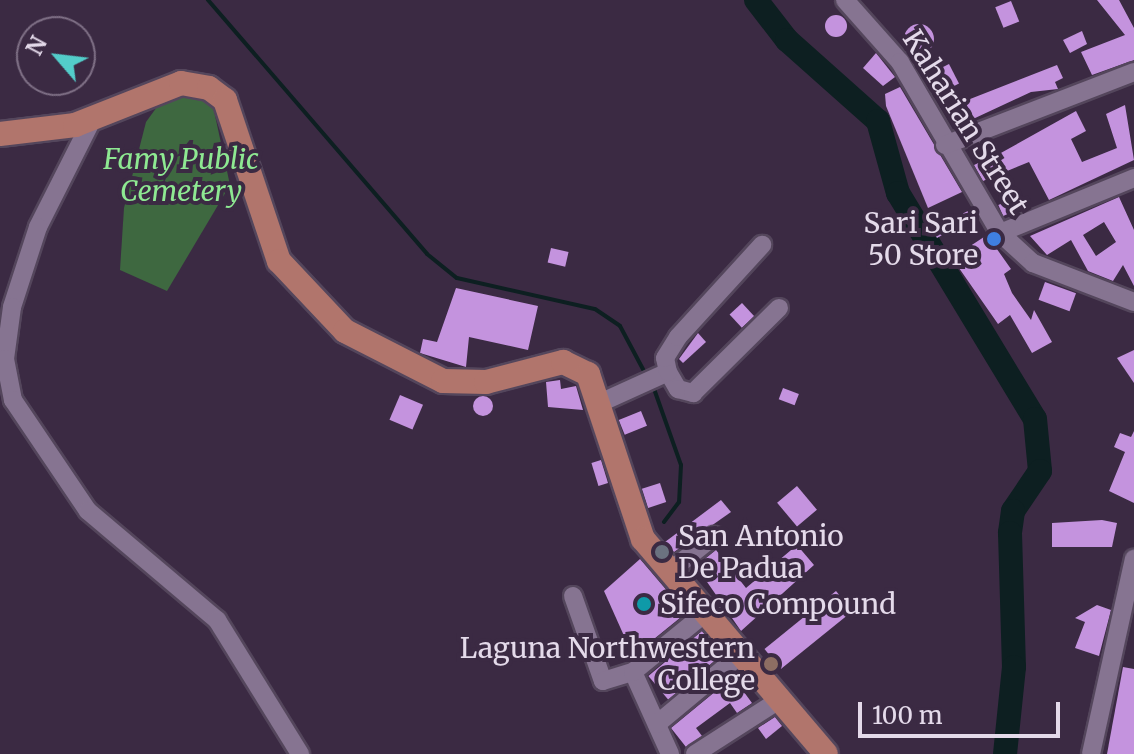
<!DOCTYPE html>
<html>
<head>
<meta charset="utf-8">
<style>
  body { margin:0 }
  #map { position:relative; width:1134px; height:754px; overflow:hidden; background:#3b2a43; font-family:Merriweather,serif }
  div>[style] { position:absolute }
  .green>* { inset:0; background:#3e6840 }
  .stream>* { height:4px; margin:-2px; padding:0 2px; transform-origin:2px; border-radius:2px; background:#0d1f21 }
  .river>* { height:24px; margin:-12px; padding:0 12px; transform-origin:12px; border-radius:12px; background:#0d1f21 }
  .building>* { inset:0; background:#c493de; transform-origin:0 0 }
  .round { border-radius:50% }
  .roads { filter:drop-shadow(2px 0 #54465c) drop-shadow(-2px 0 #54465c) drop-shadow(0 2px #54465c) drop-shadow(0 -2px #54465c) }
  .minor>* { height:18px; margin:-9px; padding:0 9px; transform-origin:9px; border-radius:9px; background:#867491 }
  .major>* { height:24px; margin:-12px; padding:0 12px; transform-origin:12px; border-radius:12px; background:#b1756c }
  .dots>* { width:22px; height:22px; translate:-50% -50%; box-sizing:border-box; border:4px solid #3b2a43; border-radius:50% }
  span { translate:-50% -50%; white-space:nowrap; text-align:center; line-height:1.15; -webkit-text-stroke:8px #3b2a43; paint-order:stroke }
  .street-label { font-size:28px; color:#e4daea }
  .park-label { font-size:28px; color:#8ee992; font-style:italic }
  .poi-label { font-size:28px; color:#e4daea }
  .right { translate:-100% -50%; text-align:right }
  .left { translate:0 -50%; text-align:left }
  .north { position:absolute; left:16px; top:16px; width:80px; height:80px; box-sizing:border-box; background:#3b2a43; border:2px solid #7f7086; border-radius:50%; rotate:298deg; font-size:22px; font-weight:700; line-height:32px; text-align:center; color:#e4daea }
  .north::after { content:''; display:block; margin:auto; width:28px; height:36px; background:#53cdca; clip-path:polygon(50% 0,100% 100%,50% 72%,0 100%) }
  .scale { position:absolute; left:858px; top:702px; width:202px; height:36px; box-sizing:border-box; border:4px solid #e4daea; border-top:0; padding-left:10px; font-size:24px; line-height:28px; white-space:nowrap; color:#e4daea; -webkit-text-stroke:6px #3b2a43; paint-order:stroke }
</style>
</head>
<body>
<div id="map">
  <div class="green">
    <div style="clip-path:polygon(198px 95px,213px 106px,230px 185px,167px 291px,120px 270px,124px 208px,146px 122px,162px 100px)"></div>
  </div>
  <div class="stream">
    <div style="left:208px;top:0;width:335px;rotate:49.2deg"></div>
    <div style="left:427px;top:254px;width:38px;rotate:39deg"></div>
    <div style="left:457px;top:278px;width:141px;rotate:12.7deg"></div>
    <div style="left:595px;top:309px;width:30px;rotate:34deg"></div>
    <div style="left:620px;top:326px;width:55px;rotate:62deg"></div>
    <div style="left:653px;top:386px;width:84px;rotate:70.5deg"></div>
    <div style="left:681px;top:465px;width:37px;rotate:93deg"></div>
    <div style="left:679px;top:502px;width:25px;rotate:127deg"></div>
  </div>
  <div class="river">
    <div style="left:756px;top:0;width:51px;rotate:52.2deg"></div>
    <div style="left:787px;top:40px;width:122px;rotate:41.7deg"></div>
    <div style="left:878px;top:121px;width:75px;rotate:74.5deg"></div>
    <div style="left:898px;top:193px;width:264px;rotate:58.8deg"></div>
    <div style="left:1035px;top:419px;width:52px;rotate:84.5deg"></div>
    <div style="left:1040px;top:471px;width:48px;rotate:124deg"></div>
    <div style="left:1013px;top:511px;width:22px;rotate:98deg"></div>
    <div style="left:1010px;top:533px;width:134px;rotate:88.3deg"></div>
    <div style="left:1014px;top:667px;width:87px;rotate:95.9deg"></div>
  </div>
  <div class="building">
    <div style="clip-path:polygon(1097px 0,1119px 0,1134px 28px,1134px 60px,1092px 75px,1081px 52px,1125px 35px)"></div>
    <div style="left:1011px;top:1px;width:22px;height:17px;rotate:68deg"></div>
    <div class="round" style="left:825px;top:15px;width:22px;height:22px"></div>
    <div class="round" style="left:904px;top:24px;width:30px;height:30px"></div>
    <div style="clip-path:polygon(1082px 31px,1087px 44px,1070px 53px,1063px 40px)"></div>
    <div style="clip-path:polygon(876px 53px,895px 77px,883px 86px,863px 68px)"></div>
    <div style="left:949px;top:64px;width:22px;height:25px;rotate:63deg"></div>
    <div style="clip-path:polygon(1057px 65px,1063px 78px,1055px 82px,1058px 89px,1031px 92px,973px 119px,965px 101px)"></div>
    <div style="clip-path:polygon(900px 87px,962px 192px,928px 208px,886px 106px,885px 94px)"></div>
    <div style="clip-path:polygon(1125px 105px,1134px 160px,1049px 200px,1029px 162px,983px 181px,974px 165px,987px 159px,982px 149px,994px 143px,999px 154px,1076px 111px,1086px 131px,1071px 139px,1082px 162px,1117px 148px,1106px 114px)"></div>
    <div style="clip-path:polygon(evenodd,1119px 197px,1134px 230px,1134px 286px,1123px 265px,1113px 281px,1088px 271px,1071px 240px,1047px 255px,1030px 236px,1119px 197px,1104px 222px,1116px 242px,1096px 256px,1083px 235px,1104px 222px)"></div>
    <div style="left:1012px;top:199px;width:12px;height:15px;rotate:66deg"></div>
    <div style="clip-path:polygon(968px 211px,972px 218px,937px 238px,931px 229px)"></div>
    <div style="clip-path:polygon(987px 235px,1011px 269px,1004px 274px,1012px 293px,1031px 320px,1034px 310px,1052px 342px,1032px 353px,1010px 315px,998px 324px,952px 258px)"></div>
    <div style="left:551px;top:248px;width:18px;height:15px;rotate:13deg"></div>
    <div style="left:1045px;top:282px;width:33px;height:19px;rotate:20deg"></div>
    <div style="clip-path:polygon(456px 288px,538px 306px,528px 350px,469px 337px,466px 367px,420px 353px,423px 339px,437px 342px)"></div>
    <div style="left:742px;top:303px;width:18px;height:17px;rotate:47deg"></div>
    <div style="clip-path:polygon(698px 333px,706px 342px,683px 363px,679px 359px)"></div>
    <div style="clip-path:polygon(1134px 350px,1134px 383px,1117px 358px)"></div>
    <div style="clip-path:polygon(560px 380px,561px 389px,576px 386px,583px 410px,548px 407px,546px 382px)"></div>
    <div style="left:783px;top:388px;width:17px;height:12px;rotate:21deg"></div>
    <div style="left:400px;top:395px;width:25px;height:27px;rotate:23deg"></div>
    <div class="round" style="left:473px;top:396px;width:20px;height:20px"></div>
    <div style="left:641px;top:411px;width:16px;height:24px;rotate:68deg"></div>
    <div style="clip-path:polygon(1134px 431px,1134px 503px,1109px 491px,1125px 452px,1114px 447px,1120px 433px,1131px 437px)"></div>
    <div style="left:601px;top:460px;width:24px;height:10px;rotate:73deg"></div>
    <div style="left:660px;top:483px;width:20px;height:19px;rotate:72deg"></div>
    <div style="left:797px;top:486px;width:31px;height:26px;rotate:50deg"></div>
    <div style="clip-path:polygon(721px 500px,731px 512px,674px 552px,665px 542px)"></div>
    <div style="clip-path:polygon(1102px 520px,1117px 523px,1112px 547px,1052px 547px,1052px 523px)"></div>
    <div style="clip-path:polygon(797px 545px,814px 565px,741px 631px,696px 566px,716px 550px,746px 588px)"></div>
    <div style="clip-path:polygon(640px 559px,686px 613px,633px 656px,604px 591px)"></div>
    <div style="left:836px;top:591px;width:26px;height:92px;rotate:51deg"></div>
    <div style="clip-path:polygon(1097px 605px,1111px 610px,1099px 656px,1075px 648px,1085px 622px,1075px 618px)"></div>
    <div style="left:702px;top:631px;width:31px;height:70px;rotate:50deg"></div>
    <div style="clip-path:polygon(1123px 667px,1134px 669px,1134px 754px,1107px 754px)"></div>
    <div style="clip-path:polygon(733px 677px,752px 703px,737px 713px,730px 703px,696px 728px,702px 736px,686px 747px,671px 728px)"></div>
    <div style="clip-path:polygon(775px 717px,782px 726px,766px 739px,758px 728px)"></div>
  </div>
  <div class="roads">
    <div class="minor">
      <div style="left:845px;top:0;width:83px;rotate:48.4deg"></div>
      <div style="left:900px;top:62px;width:198px;rotate:59.7deg"></div>
      <div style="left:1000px;top:233px;width:45px;rotate:42.3deg"></div>
      <div style="left:1033px;top:263px;width:108px;rotate:21.1deg"></div>
      <div style="left:92px;top:120px;width:120px;rotate:116.8deg"></div>
      <div style="left:38px;top:227px;width:84px;rotate:108deg"></div>
      <div style="left:12px;top:307px;width:52px;rotate:97.7deg"></div>
      <div style="left:5px;top:359px;width:42px;rotate:79deg"></div>
      <div style="left:13px;top:400px;width:134px;rotate:56deg"></div>
      <div style="left:88px;top:511px;width:169px;rotate:40.2deg"></div>
      <div style="left:217px;top:620px;width:158px;rotate:58.2deg"></div>
      <div style="left:945px;top:145px;width:203px;rotate:-21.1deg"></div>
      <div style="left:1000px;top:233px;width:145px;rotate:-22.3deg"></div>
      <div style="left:668px;top:372px;width:20px;rotate:60deg"></div>
      <div style="left:678px;top:389px;width:16px;rotate:15deg"></div>
      <div style="left:693px;top:393px;width:121px;rotate:-44.7deg"></div>
      <div style="left:602px;top:402px;width:72px;rotate:-24.4deg"></div>
      <div style="left:668px;top:372px;width:14px;rotate:-102deg"></div>
      <div style="left:665px;top:358px;width:25px;rotate:-58deg"></div>
      <div style="left:678px;top:337px;width:125px;rotate:-47.6deg"></div>
      <div style="left:669px;top:572px;width:58px;rotate:-38.7deg"></div>
      <div style="left:573px;top:596px;width:90px;rotate:70.6deg"></div>
      <div style="left:603px;top:681px;width:31px;rotate:-17deg"></div>
      <div style="left:633px;top:672px;width:90px;rotate:65.7deg"></div>
      <div style="left:633px;top:672px;width:92px;rotate:-39.2deg"></div>
      <div style="left:657px;top:724px;width:108px;rotate:-39.7deg"></div>
      <div style="left:695px;top:754px;width:100px;rotate:-32.7deg"></div>
      <div style="left:1091px;top:754px;width:200px;rotate:-77.6deg"></div>
    </div>
    <div class="major">
      <div style="left:0;top:134px;width:76px;rotate:-6.8deg"></div>
      <div style="left:75px;top:125px;width:114px;rotate:-21.6deg"></div>
      <div style="left:181px;top:83px;width:28px;rotate:10deg"></div>
      <div style="left:209px;top:88px;width:20px;rotate:37deg"></div>
      <div style="left:225px;top:100px;width:170px;rotate:71.5deg"></div>
      <div style="left:279px;top:261px;width:96px;rotate:46.7deg"></div>
      <div style="left:345px;top:331px;width:110px;rotate:27deg"></div>
      <div style="left:443px;top:381px;width:43px;rotate:1.3deg"></div>
      <div style="left:486px;top:382px;width:80px;rotate:-14.6deg"></div>
      <div style="left:563px;top:362px;width:28px;rotate:26deg"></div>
      <div style="left:588px;top:374px;width:174px;rotate:71.6deg"></div>
      <div style="left:643px;top:539px;width:282px;rotate:49.6deg"></div>
    </div>
  </div>
  <div class="dots">
    <div style="left:994px;top:239px;background:#3f7fe0"></div>
    <div style="left:662px;top:552px;background:#6b7280"></div>
    <div style="left:644px;top:604px;background:#0f9aa8"></div>
    <div style="left:771px;top:664px;background:#8d6e63"></div>
  </div>
  <div class="street-label">
    <span style="left:966px;top:122px;rotate:58deg">Kaharian Street</span>
  </div>
  <div class="park-label">
    <span style="left:181px;top:175px">Famy Public<br>Cemetery</span>
  </div>
  <div class="poi-label">
    <span class="right" style="left:978px;top:239px">Sari Sari<br>50 Store</span>
    <span class="left" style="left:678px;top:552px">San Antonio<br>De Padua</span>
    <span class="left" style="left:660px;top:604px">Sifeco Compound</span>
    <span class="right" style="left:755px;top:664px">Laguna Northwestern<br>College</span>
  </div>
  <div class="north">N</div>
  <div class="scale">100 m</div>
</div>
</body>
</html>
